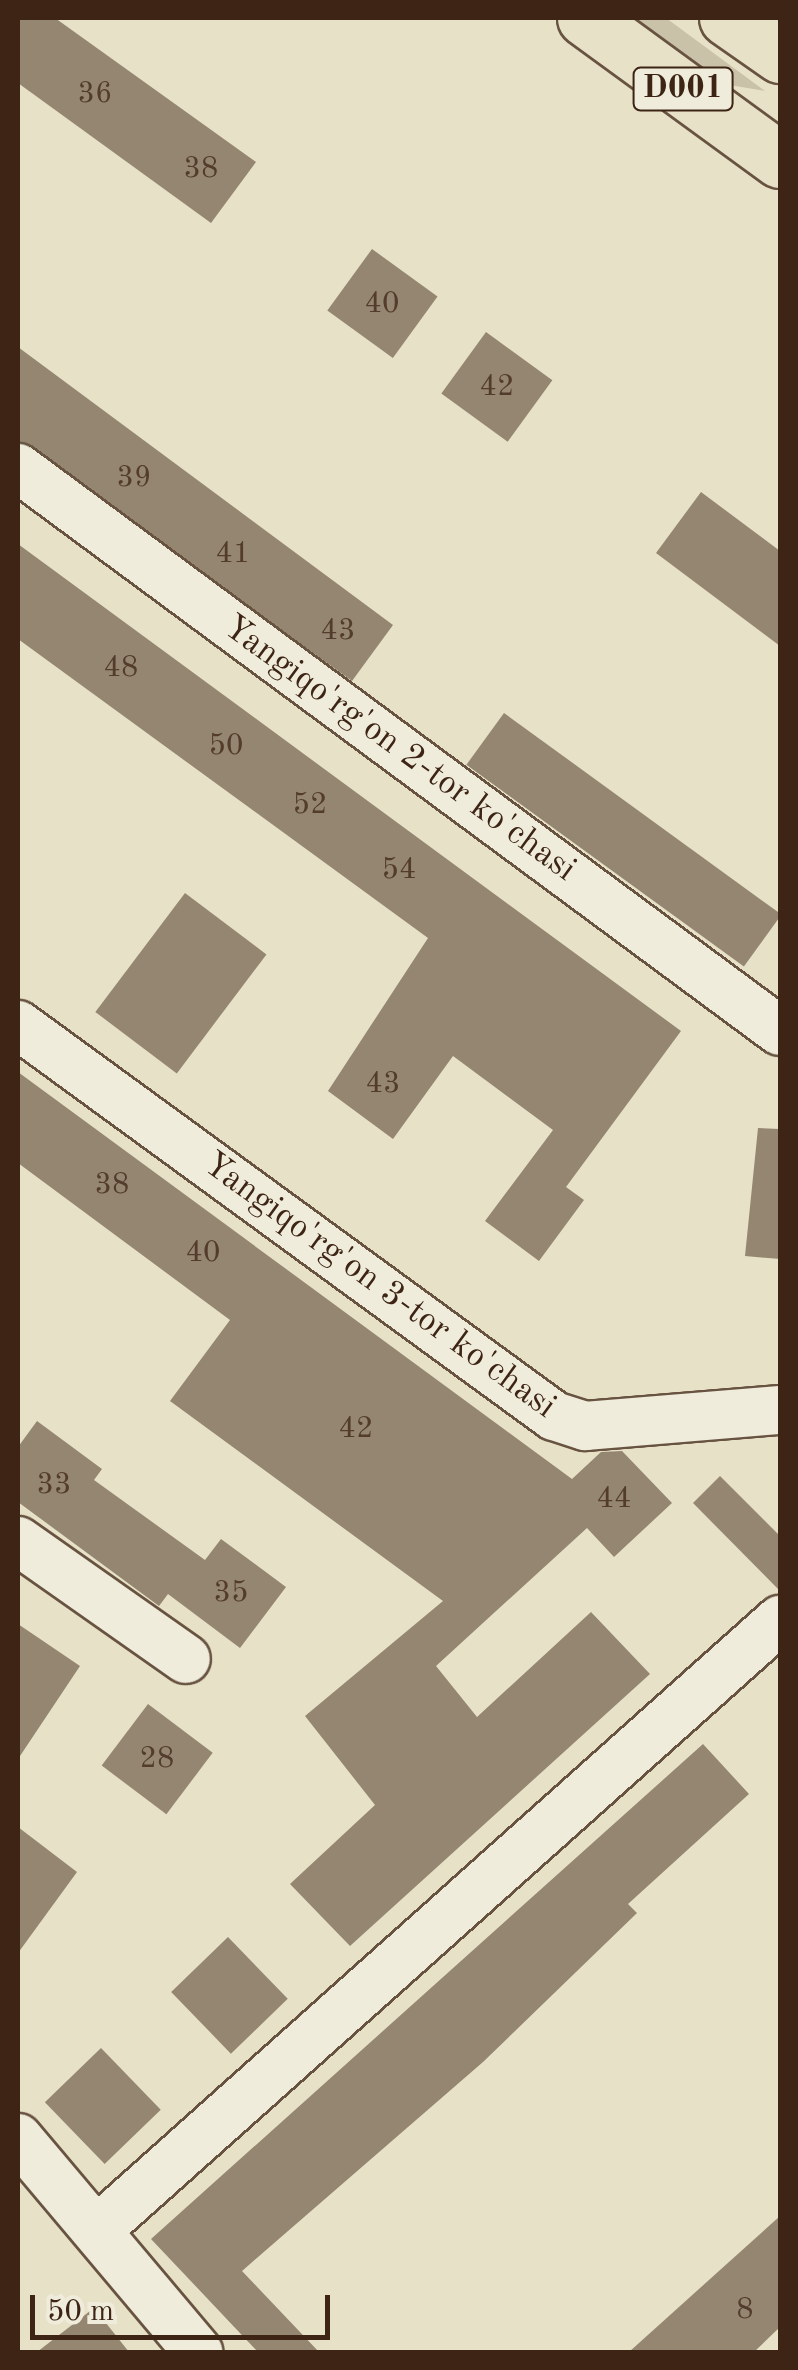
<!DOCTYPE html>
<html>
<head>
<meta charset="utf-8">
<style>
  body { margin:0 }
  #map { position:relative; width:798px; height:2370px; overflow:hidden; background:#e7e1c7; font-family:"Old Standard TT",serif }
  div>[style] { position:absolute }
  .green>* { inset:0; background:#cac1a9 }
  .building>* { inset:0; background:#958671; transform-origin:0 0 }
  .roads { filter:drop-shadow(2px 0 #685341) drop-shadow(-2px 0 #685341) drop-shadow(0 2px #685341) drop-shadow(0 -2px #685341) }
  .minor>* { height:48px; margin:-24px; padding:0 24px; transform-origin:24px; border-radius:24px; background:#efecdb }
  .trunk>* { height:55px; margin:-27.5px; padding:0 27.5px; transform-origin:27.5px; border-radius:27.5px; background:#e7e1c7 }
  span { translate:-50% -50%; white-space:nowrap; text-align:center; line-height:1.15; -webkit-text-stroke:9px #efecdb; paint-order:stroke }
  .number-label { font-size:30px; color:#533c2b }
  .number-label span { -webkit-text-stroke-width:0 }
  .shield-label span { padding:2px 8px; background:#efecdb; border:2px solid; border-radius:8px; -webkit-text-stroke-width:0 }
  .shield-label { font-size:32px; color:#3d2414; font-weight:700 }
  .street-label { font-size:35px; color:#3d2414 }
  .frame { position:absolute; inset:0; border:20px solid #3d2414; pointer-events:none }
  .scale { position:absolute; left:30px; top:2295px; width:300px; height:45px; box-sizing:border-box; border:5px solid #3d2414; border-top:0; padding-left:12px; font-size:30px; line-height:35px; white-space:nowrap; color:#3d2414; -webkit-text-stroke:8px #efecdb; paint-order:stroke }
</style>
</head>
<body>
<div id="map">
  <div class="green">
    <div style="clip-path:polygon(620px 18px,666px 18px,765px 91px,705px 81px)"></div>
  </div>
  <div class="building">
    <div style="clip-path:polygon(18px 18px,55px 18px,256px 162px,211px 223px,18px 83px)"></div>
    <div style="left:372px;top:249px;width:81px;height:76px;rotate:36deg"></div>
    <div style="left:486px;top:332px;width:82px;height:76px;rotate:36deg"></div>
    <div style="clip-path:polygon(18px 347px,393px 625px,352px 681px,18px 441px)"></div>
    <div style="clip-path:polygon(701px 492px,780px 551px,780px 646px,656px 553px)"></div>
    <div style="clip-path:polygon(18px 544px,681px 1031px,566px 1187px,584px 1200px,539px 1261px,485px 1221px,553px 1130px,453px 1056px,393px 1139px,328px 1091px,428px 938px,18px 639px)"></div>
    <div style="left:504px;top:713px;width:343px;height:64px;rotate:36deg"></div>
    <div style="left:185px;top:893px;width:102px;height:149px;rotate:37deg"></div>
    <div style="clip-path:polygon(18px 1072px,572px 1479px,601px 1452px,622px 1451px,672px 1503px,614px 1557px,587px 1528px,436px 1666px,477px 1717px,591px 1612px,650px 1674px,350px 1946px,290px 1884px,375px 1805px,305px 1716px,443px 1601px,170px 1401px,230px 1320px,18px 1163px)"></div>
    <div style="clip-path:polygon(758px 1128px,780px 1129px,780px 1259px,745px 1256px)"></div>
    <div style="clip-path:polygon(37px 1421px,102px 1469px,94px 1480px,205px 1560px,221px 1539px,286px 1587px,240px 1648px,168px 1594px,159px 1606px,18px 1502px,18px 1447px)"></div>
    <div style="clip-path:polygon(720px 1476px,780px 1536px,780px 1591px,693px 1503px)"></div>
    <div style="clip-path:polygon(18px 1624px,80px 1666px,18px 1759px)"></div>
    <div style="left:148px;top:1704px;width:81px;height:77px;rotate:37deg"></div>
    <div style="clip-path:polygon(703px 1744px,749px 1794px,628px 1904px,637px 1913px,483px 2062px,242px 2271px,319px 2352px,258px 2352px,151px 2239px)"></div>
    <div style="clip-path:polygon(18px 1827px,77px 1872px,18px 1953px)"></div>
    <div style="left:228px;top:1937px;width:86px;height:79px;rotate:46deg"></div>
    <div style="left:101px;top:2048px;width:86px;height:78px;rotate:46deg"></div>
    <div style="clip-path:polygon(780px 2216px,780px 2327px,754px 2352px,629px 2352px)"></div>
    <div style="clip-path:polygon(94px 2308px,129px 2352px,37px 2352px)"></div>
  </div>
  <div class="roads">
    <div class="minor">
      <div style="left:18px;top:468px;width:947px;rotate:36.46deg"></div>
      <div style="left:18px;top:1025px;width:663px;rotate:36.11deg"></div>
      <div style="left:554px;top:1416px;width:33px;rotate:18deg"></div>
      <div style="left:585px;top:1426px;width:196px;rotate:-4.7deg"></div>
      <div style="left:18px;top:1541px;width:205px;rotate:35.1deg"></div>
      <div style="left:18px;top:2138px;width:280px;rotate:49.9deg"></div>
      <div style="left:97px;top:2230px;width:916px;rotate:-41.77deg"></div>
    </div>
    <div class="trunk">
      <div style="left:585px;top:18px;width:241px;rotate:36.1deg"></div>
      <div style="left:727px;top:18px;width:65px;rotate:34.9deg"></div>
    </div>
  </div>
  <div class="number-label">
    <span style="left:95px;top:94px">36</span>
    <span style="left:201px;top:169px">38</span>
    <span style="left:382px;top:304px">40</span>
    <span style="left:497px;top:387px">42</span>
    <span style="left:134px;top:478px">39</span>
    <span style="left:233px;top:554px">41</span>
    <span style="left:338px;top:631px">43</span>
    <span style="left:121px;top:668px">48</span>
    <span style="left:226px;top:746px">50</span>
    <span style="left:310px;top:805px">52</span>
    <span style="left:399px;top:870px">54</span>
    <span style="left:383px;top:1084px">43</span>
    <span style="left:112px;top:1185px">38</span>
    <span style="left:203px;top:1253px">40</span>
    <span style="left:356px;top:1429px">42</span>
    <span style="left:54px;top:1485px">33</span>
    <span style="left:614px;top:1499px">44</span>
    <span style="left:231px;top:1593px">35</span>
    <span style="left:157px;top:1759px">28</span>
    <span style="left:745px;top:2310px">8</span>
  </div>
  <div class="shield-label">
    <span style="left:683px;top:89px">D001</span>
  </div>
  <div class="street-label">
    <span style="left:399px;top:749px;rotate:36deg">Yangiqo'rg'on 2-tor ko'chasi</span>
    <span style="left:379px;top:1286px;rotate:36deg">Yangiqo'rg'on 3-tor ko'chasi</span>
  </div>
  <div class="frame"></div>
  <div class="scale">50 m</div>
</div>
</body>
</html>
